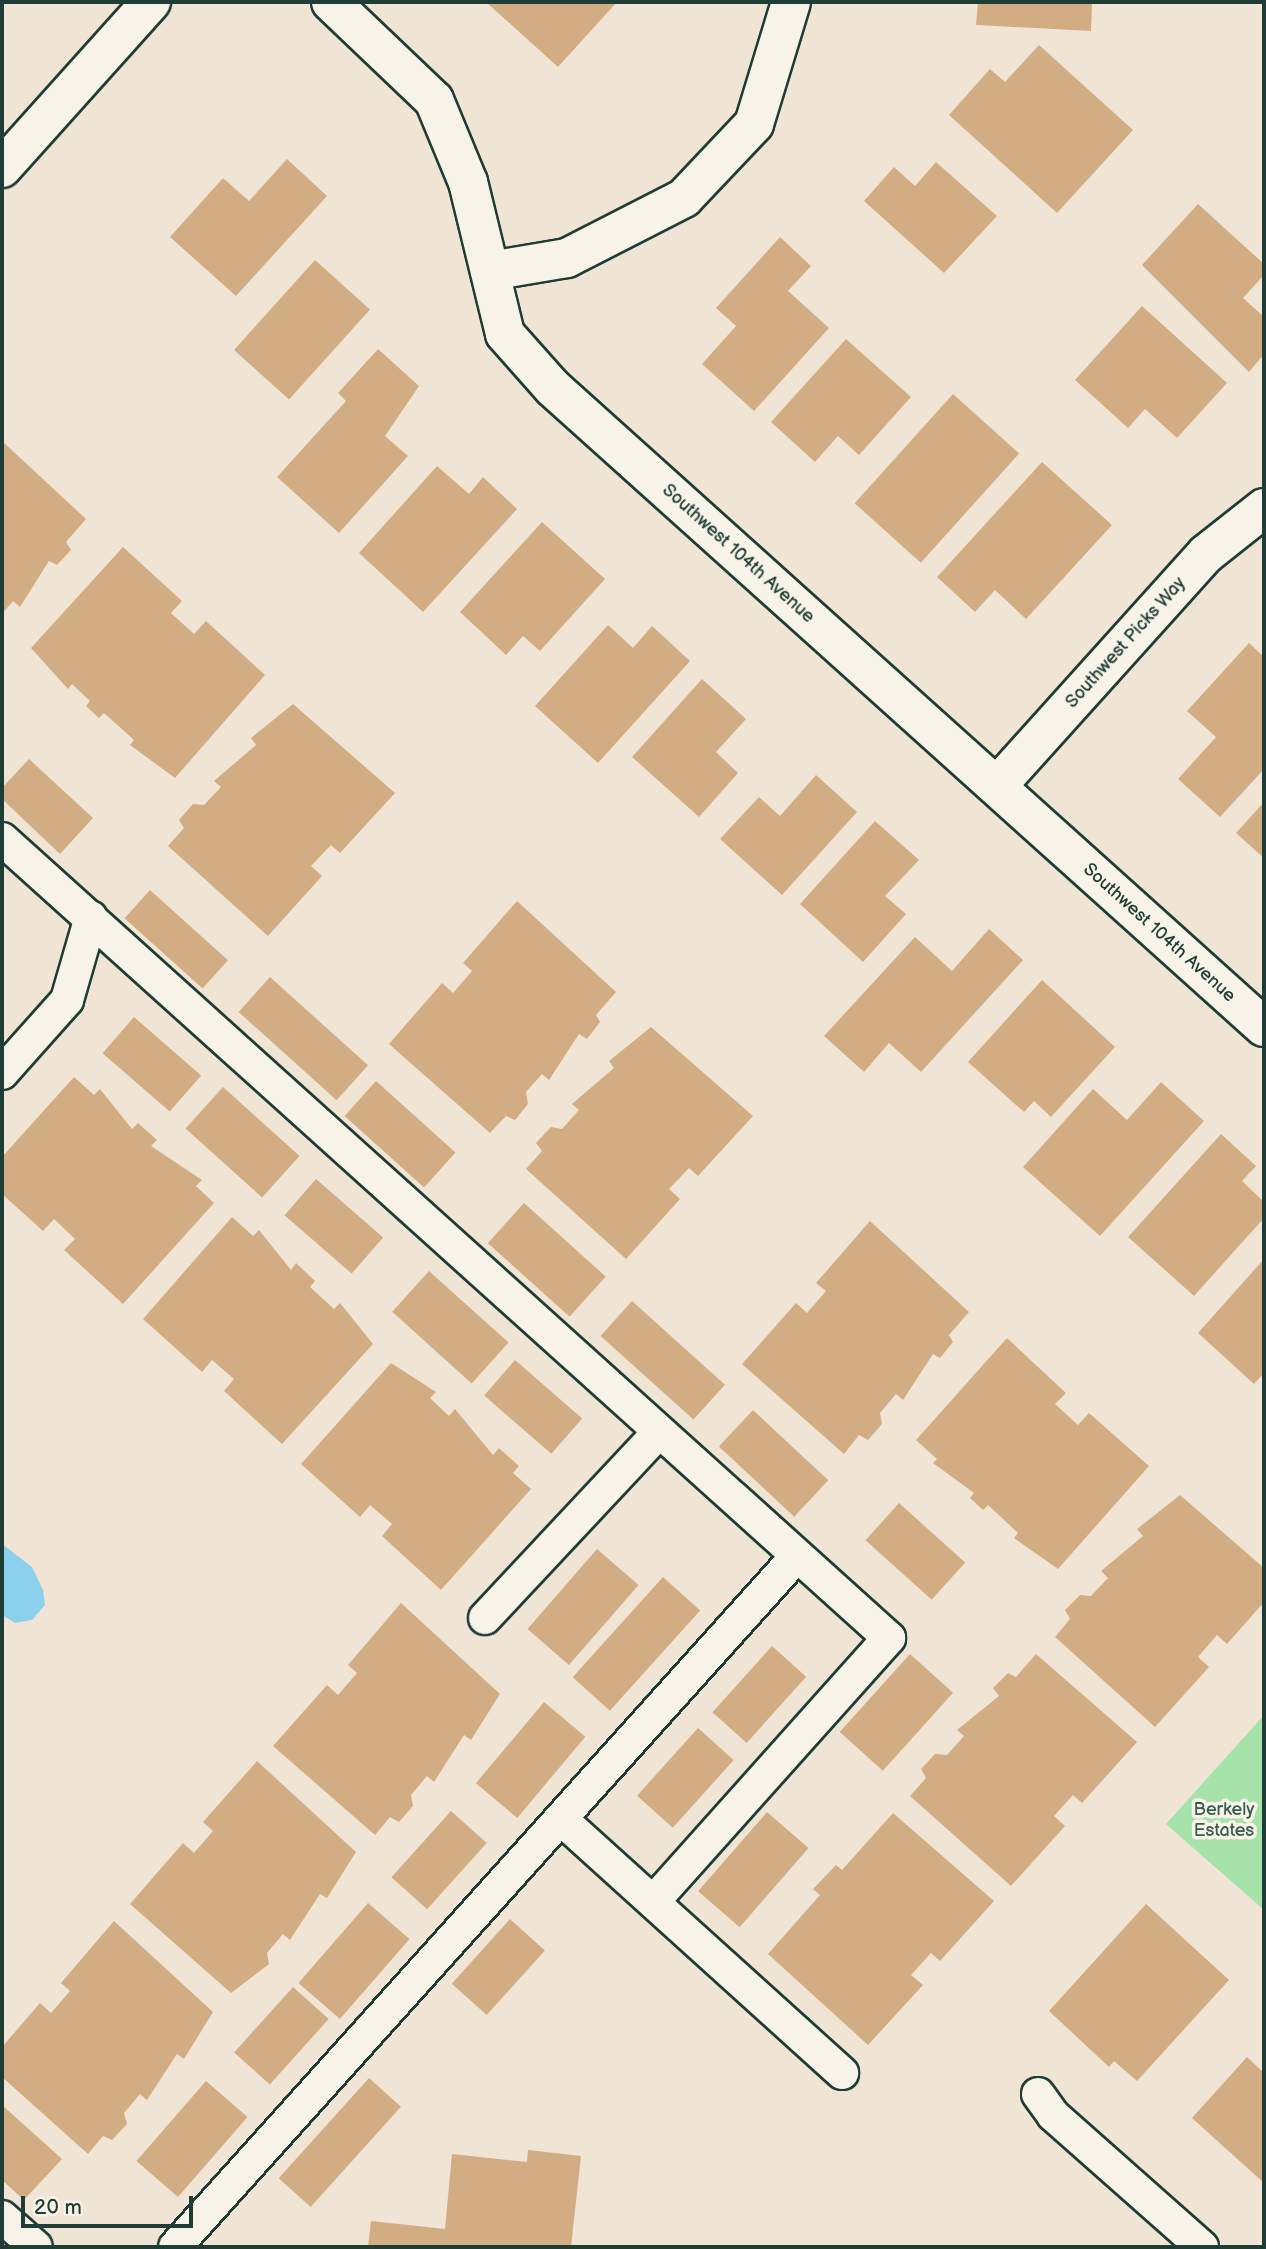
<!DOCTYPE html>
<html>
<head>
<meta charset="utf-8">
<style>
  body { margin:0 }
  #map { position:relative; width:1266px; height:2249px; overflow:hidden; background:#f0e5d4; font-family:"Balsamiq Sans",sans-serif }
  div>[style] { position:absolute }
  .green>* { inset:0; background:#a6e3aa }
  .water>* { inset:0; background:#8bd1ed }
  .building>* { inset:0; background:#d2ad84; transform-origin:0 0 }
  .roads { filter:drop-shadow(2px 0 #1f3d34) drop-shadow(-2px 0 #1f3d34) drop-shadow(0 2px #1f3d34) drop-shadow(0 -2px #1f3d34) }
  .service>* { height:32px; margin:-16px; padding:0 16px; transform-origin:16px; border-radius:16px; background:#f7f3e8 }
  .minor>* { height:38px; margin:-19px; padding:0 19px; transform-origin:19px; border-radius:19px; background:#f7f3e8 }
  .primary>* { height:38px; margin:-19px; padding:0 19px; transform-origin:19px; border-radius:19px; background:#f7f3e8 }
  span { translate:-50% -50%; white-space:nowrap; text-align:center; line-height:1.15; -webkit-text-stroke:7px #f7f3e8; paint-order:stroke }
  .street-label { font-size:18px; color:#1f3d34 }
  .park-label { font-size:18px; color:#3a5e4c }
  .frame { position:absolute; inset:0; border:4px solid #1f3d34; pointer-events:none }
  .scale { position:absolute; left:21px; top:2196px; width:172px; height:32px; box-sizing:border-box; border:4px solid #1f3d34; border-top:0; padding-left:9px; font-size:21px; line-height:24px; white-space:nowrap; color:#1f3d34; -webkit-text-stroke:5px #f7f3e8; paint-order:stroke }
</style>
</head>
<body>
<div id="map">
  <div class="green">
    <div style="clip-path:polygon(1264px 1715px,1264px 1910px,1166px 1824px)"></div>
  </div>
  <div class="water">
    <div style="clip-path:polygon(2px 1544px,32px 1567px,43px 1590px,45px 1605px,32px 1620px,15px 1623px,2px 1615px)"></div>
  </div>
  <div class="building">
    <div style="clip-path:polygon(486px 2px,617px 2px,558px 67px)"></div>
    <div style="clip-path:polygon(978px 2px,1092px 2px,1091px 31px,976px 25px)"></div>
    <div style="clip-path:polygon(1039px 45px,1133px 130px,1057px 213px,949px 115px,990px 69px,1005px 82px)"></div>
    <div style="clip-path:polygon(287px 159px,327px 196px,236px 296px,170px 237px,223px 178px,249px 201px)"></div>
    <div style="clip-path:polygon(936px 162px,997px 216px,944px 273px,864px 201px,894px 167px,915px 186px)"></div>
    <div style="clip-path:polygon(1198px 204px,1264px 264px,1264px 275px,1243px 298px,1264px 317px,1264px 354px,1249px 372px,1142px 265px)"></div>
    <div style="clip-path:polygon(780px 237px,811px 266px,788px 291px,829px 328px,754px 411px,702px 364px,736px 326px,716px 308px)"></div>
    <div style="left:315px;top:260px;width:74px;height:121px;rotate:42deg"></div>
    <div style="clip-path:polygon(1142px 306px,1227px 383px,1177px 438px,1145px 409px,1128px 428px,1075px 380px)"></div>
    <div style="clip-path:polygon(846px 339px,911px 397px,859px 455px,838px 436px,815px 462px,771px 422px)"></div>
    <div style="clip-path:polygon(378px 349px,419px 386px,385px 436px,408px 456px,339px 533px,277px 477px,346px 401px,338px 393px)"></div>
    <div style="left:953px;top:394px;width:89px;height:147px;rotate:42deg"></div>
    <div style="clip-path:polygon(2px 441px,86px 519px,66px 542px,71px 550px,57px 565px,49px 561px,20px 607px,13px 601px,2px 614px)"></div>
    <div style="clip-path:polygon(1042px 462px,1112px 525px,1026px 619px,995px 590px,975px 612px,937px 577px)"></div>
    <div style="clip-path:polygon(437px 466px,469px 494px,483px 477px,517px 509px,423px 612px,359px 553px)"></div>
    <div style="clip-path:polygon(542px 522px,605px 579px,540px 651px,523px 636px,506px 655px,460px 612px)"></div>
    <div style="clip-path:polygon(123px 547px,182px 601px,171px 613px,194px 634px,206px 621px,265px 675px,175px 778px,130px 745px,134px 740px,104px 713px,99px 718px,86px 706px,90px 701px,72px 684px,68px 689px,31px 648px)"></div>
    <div style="clip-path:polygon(608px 625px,633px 648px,652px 626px,690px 661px,598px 763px,535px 706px)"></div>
    <div style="clip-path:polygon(1249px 643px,1264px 657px,1264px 769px,1220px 817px,1178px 779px,1216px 737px,1187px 711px)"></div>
    <div style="clip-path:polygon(702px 679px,746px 719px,716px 752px,738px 773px,699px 817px,632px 757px)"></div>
    <div style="clip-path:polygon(293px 704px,395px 793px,340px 853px,331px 845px,311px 866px,322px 876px,268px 936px,168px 846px,184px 828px,179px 820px,193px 804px,204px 805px,221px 787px,214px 781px,256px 745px,251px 738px)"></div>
    <div style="clip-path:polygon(29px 759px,93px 818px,60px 854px,2px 799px,2px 788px)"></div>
    <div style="clip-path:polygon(816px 775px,857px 812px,782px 895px,720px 839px,759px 797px,780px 816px)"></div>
    <div style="clip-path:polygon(1264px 802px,1264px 858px,1236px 833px)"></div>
    <div style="clip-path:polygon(875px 821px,919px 860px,885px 896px,906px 914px,863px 962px,800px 904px)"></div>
    <div style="left:150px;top:890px;width:105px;height:38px;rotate:42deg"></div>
    <div style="clip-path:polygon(517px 901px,616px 992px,596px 1015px,600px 1022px,587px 1039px,579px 1034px,549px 1080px,542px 1074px,526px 1092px,528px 1104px,515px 1120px,506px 1116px,490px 1133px,389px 1044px,442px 983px,453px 993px,472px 971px,463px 963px)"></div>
    <div style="clip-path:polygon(989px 929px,1023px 960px,921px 1072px,889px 1043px,864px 1072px,824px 1036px,915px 937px,952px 971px)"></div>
    <div style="left:270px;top:977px;width:132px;height:47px;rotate:42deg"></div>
    <div style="clip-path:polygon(1042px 980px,1115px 1047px,1051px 1117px,1034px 1101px,1024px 1112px,968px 1062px)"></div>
    <div style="left:134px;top:1017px;width:89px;height:48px;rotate:41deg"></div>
    <div style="clip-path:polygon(651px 1027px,753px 1116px,698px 1176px,689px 1168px,669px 1189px,680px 1199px,626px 1259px,526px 1169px,542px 1151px,536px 1143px,551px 1127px,562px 1129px,579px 1110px,572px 1104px,614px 1068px,609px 1061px)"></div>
    <div style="clip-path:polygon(74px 1077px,94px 1095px,100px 1089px,132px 1129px,138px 1123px,157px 1140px,151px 1146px,202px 1180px,196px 1186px,214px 1203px,123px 1304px,64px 1250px,75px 1239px,54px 1219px,43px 1231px,2px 1194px,2px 1157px)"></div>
    <div style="left:376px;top:1081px;width:107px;height:47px;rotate:42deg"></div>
    <div style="clip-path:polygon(1161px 1082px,1204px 1121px,1100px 1236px,1023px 1167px,1093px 1089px,1127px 1120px)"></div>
    <div style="left:223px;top:1087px;width:103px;height:56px;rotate:42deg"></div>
    <div style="clip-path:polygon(1221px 1134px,1256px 1166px,1242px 1181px,1264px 1202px,1264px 1218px,1194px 1296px,1128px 1237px)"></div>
    <div style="left:316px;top:1179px;width:89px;height:48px;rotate:41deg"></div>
    <div style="left:524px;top:1203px;width:110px;height:54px;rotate:42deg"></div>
    <div style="clip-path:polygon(232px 1217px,253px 1236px,259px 1230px,291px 1270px,296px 1263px,315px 1281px,310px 1287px,334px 1309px,340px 1303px,373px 1344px,282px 1444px,224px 1391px,234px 1379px,212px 1360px,202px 1372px,143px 1319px)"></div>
    <div style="clip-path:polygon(870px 1221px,969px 1312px,949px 1335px,953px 1342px,940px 1358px,933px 1354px,903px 1400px,896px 1394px,880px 1413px,882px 1424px,868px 1440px,859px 1435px,844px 1454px,742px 1364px,796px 1303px,807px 1313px,826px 1291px,816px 1283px)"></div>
    <div style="clip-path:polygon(1264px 1259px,1264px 1373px,1254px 1384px,1198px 1333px)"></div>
    <div style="left:429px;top:1271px;width:107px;height:55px;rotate:42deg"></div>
    <div style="left:632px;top:1301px;width:125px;height:47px;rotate:42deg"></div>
    <div style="clip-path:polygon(1007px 1338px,1066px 1393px,1055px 1404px,1078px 1425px,1089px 1413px,1149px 1466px,1058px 1569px,1014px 1538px,1018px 1533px,988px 1505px,983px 1510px,970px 1498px,974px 1493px,933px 1463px,937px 1459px,916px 1440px)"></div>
    <div style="left:515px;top:1360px;width:89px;height:47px;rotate:41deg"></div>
    <div style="clip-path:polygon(391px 1363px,436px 1392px,430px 1398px,449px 1416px,455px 1409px,493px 1455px,499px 1448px,519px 1466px,513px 1473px,531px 1489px,441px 1590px,382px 1536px,392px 1524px,370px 1505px,360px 1517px,301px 1464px)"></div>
    <div style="left:753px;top:1410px;width:103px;height:50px;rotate:43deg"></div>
    <div style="clip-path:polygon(1180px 1495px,1264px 1568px,1264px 1602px,1227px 1644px,1217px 1635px,1198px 1657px,1209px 1667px,1155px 1727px,1055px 1637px,1070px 1619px,1065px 1610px,1080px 1595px,1091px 1596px,1108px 1578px,1101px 1571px,1143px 1536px,1137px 1529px)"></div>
    <div style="left:899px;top:1503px;width:89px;height:50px;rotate:42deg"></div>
    <div style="left:597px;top:1549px;width:55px;height:106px;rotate:41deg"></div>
    <div style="left:663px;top:1577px;width:50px;height:135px;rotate:42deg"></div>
    <div style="clip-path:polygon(401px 1603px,500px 1694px,471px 1740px,464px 1735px,434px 1782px,427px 1776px,411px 1795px,413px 1806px,399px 1822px,390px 1817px,375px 1835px,273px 1746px,327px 1685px,338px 1695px,357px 1673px,348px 1665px)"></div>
    <div style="left:772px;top:1646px;width:46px;height:89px;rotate:42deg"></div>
    <div style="left:910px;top:1654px;width:58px;height:105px;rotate:42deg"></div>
    <div style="clip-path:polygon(1036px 1654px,1137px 1742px,1082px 1803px,1073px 1795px,1054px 1816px,1065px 1826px,1011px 1886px,910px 1796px,926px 1778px,921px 1769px,935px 1754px,947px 1755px,964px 1736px,957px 1730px,999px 1696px,993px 1688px,1008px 1673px,1016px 1677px)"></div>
    <div style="left:544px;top:1702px;width:54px;height:106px;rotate:40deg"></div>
    <div style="left:698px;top:1728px;width:48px;height:91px;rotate:42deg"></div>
    <div style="clip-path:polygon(257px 1761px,356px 1852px,327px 1898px,320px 1894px,290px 1940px,283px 1934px,267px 1953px,269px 1964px,231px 1993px,130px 1904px,183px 1843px,194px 1853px,213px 1831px,203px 1822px)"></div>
    <div style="left:451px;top:1811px;width:48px;height:89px;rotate:42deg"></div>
    <div style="left:767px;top:1812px;width:55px;height:105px;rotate:41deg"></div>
    <div style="clip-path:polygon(893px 1813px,994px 1901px,940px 1961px,931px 1953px,911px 1975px,923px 1985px,868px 2045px,768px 1954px,820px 1895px,813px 1889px,836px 1865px,842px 1870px)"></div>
    <div style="left:368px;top:1903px;width:55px;height:106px;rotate:41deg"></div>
    <div style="clip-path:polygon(1146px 1904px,1229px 1980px,1137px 2081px,1114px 2061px,1109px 2067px,1049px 2011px)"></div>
    <div style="left:510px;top:1919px;width:47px;height:87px;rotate:42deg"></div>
    <div style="clip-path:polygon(114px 1921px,213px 2012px,184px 2059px,177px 2054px,147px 2100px,140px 2094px,124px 2113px,127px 2124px,112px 2140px,103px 2136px,88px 2154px,2px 2077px,2px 2047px,40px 2003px,51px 2013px,70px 1991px,61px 1983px)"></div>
    <div style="left:293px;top:1987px;width:48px;height:88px;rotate:42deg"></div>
    <div style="clip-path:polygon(1247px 2057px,1264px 2073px,1264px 2183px,1192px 2118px)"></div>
    <div style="left:369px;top:2078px;width:43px;height:135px;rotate:42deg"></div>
    <div style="left:206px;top:2081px;width:55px;height:106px;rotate:41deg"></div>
    <div style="clip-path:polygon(2px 2105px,62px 2159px,24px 2200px,2px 2180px)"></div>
    <div style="clip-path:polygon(528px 2150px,581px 2156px,571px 2247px,368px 2247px,371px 2221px,445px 2229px,452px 2154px,527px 2162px)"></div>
  </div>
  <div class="roads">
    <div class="service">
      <div style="left:2px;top:839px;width:1194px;rotate:42.01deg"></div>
      <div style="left:889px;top:1638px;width:354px;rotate:131.8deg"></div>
      <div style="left:2px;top:1073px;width:98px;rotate:-48.3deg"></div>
      <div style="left:67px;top:1000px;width:86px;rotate:-73.9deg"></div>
      <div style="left:485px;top:1618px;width:255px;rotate:-46.9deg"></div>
      <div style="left:561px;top:1819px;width:379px;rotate:42.1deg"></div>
      <div style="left:1038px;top:2094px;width:26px;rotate:54deg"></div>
      <div style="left:1053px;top:2115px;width:199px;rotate:41.5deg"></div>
      <div style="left:2px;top:2217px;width:45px;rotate:41.4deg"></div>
      <div style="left:175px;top:2247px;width:930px;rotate:-48.01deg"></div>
    </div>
    <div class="minor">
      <div style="left:331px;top:2px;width:142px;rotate:43.6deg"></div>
      <div style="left:434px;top:100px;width:89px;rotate:67.5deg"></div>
      <div style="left:468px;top:182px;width:156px;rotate:76.3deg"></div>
      <div style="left:505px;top:334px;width:72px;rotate:48.4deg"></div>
      <div style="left:553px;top:388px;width:956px;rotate:41.95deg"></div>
      <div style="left:490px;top:271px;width:78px;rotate:-9.6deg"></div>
      <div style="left:567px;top:258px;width:131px;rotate:-27.1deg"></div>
      <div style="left:684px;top:198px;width:102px;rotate:-46.6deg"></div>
      <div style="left:754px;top:124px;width:127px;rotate:-73.1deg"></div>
      <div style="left:997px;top:786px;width:312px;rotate:-48deg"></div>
      <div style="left:1206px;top:554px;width:74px;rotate:-38.4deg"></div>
    </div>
    <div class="primary">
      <div style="left:2px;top:168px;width:223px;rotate:-48.1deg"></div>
    </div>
  </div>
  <div class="street-label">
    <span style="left:738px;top:554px;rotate:42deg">Southwest 104th Avenue</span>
    <span style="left:1126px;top:643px;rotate:-48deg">Southwest Picks Way</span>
    <span style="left:1159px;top:933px;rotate:42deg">Southwest 104th Avenue</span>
  </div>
  <div class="park-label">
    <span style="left:1224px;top:1821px">Berkely<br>Estates</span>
  </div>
  <div class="frame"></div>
  <div class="scale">20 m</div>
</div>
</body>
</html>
